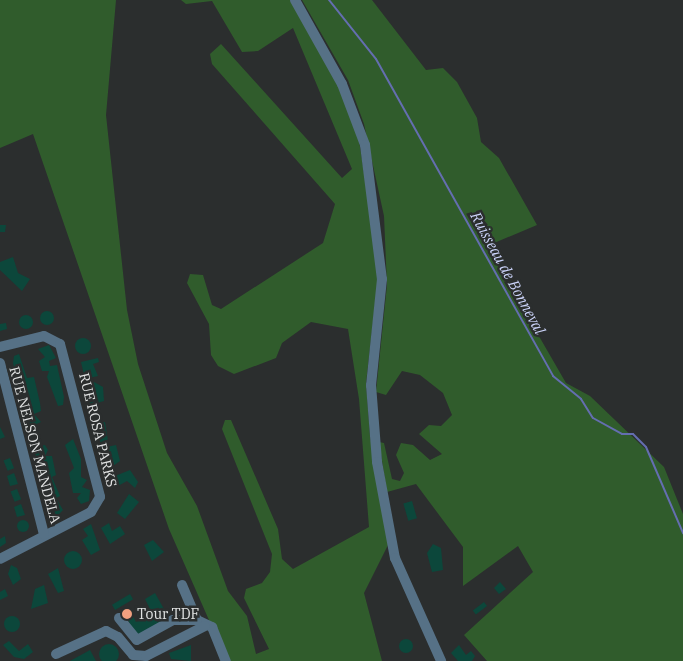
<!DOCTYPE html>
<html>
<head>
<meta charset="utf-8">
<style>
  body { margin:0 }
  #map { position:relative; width:683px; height:661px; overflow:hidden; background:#2b2e2e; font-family:"IBM Plex Serif",serif }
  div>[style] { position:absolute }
  .green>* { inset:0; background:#305c2c }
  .stream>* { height:2px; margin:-1px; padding:0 1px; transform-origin:1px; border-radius:1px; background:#646eb0 }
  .building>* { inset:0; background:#0c473b; transform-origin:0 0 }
  .round { border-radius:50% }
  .minor>* { height:10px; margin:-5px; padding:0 5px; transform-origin:5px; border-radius:5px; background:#567186 }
  .dots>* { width:14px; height:14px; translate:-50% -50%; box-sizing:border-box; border:2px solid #2b2e2e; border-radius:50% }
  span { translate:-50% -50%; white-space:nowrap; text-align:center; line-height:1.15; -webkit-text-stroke:5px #2b2e2e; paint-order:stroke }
  .street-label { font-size:14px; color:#e1e3e3 }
  .poi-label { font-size:14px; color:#e1e3e3 }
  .left { translate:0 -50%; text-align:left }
  .water-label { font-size:15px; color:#ccd4fa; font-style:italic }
</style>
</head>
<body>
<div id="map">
  <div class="green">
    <div style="clip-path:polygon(0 0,116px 0,106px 115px,127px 310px,138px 364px,167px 453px,197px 506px,228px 591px,247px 616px,256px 654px,269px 649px,244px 598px,246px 589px,262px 583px,270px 572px,272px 554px,222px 429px,225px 420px,231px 420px,278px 529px,282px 559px,293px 569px,369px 527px,359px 399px,348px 329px,311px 322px,282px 343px,276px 358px,234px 374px,218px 366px,211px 355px,209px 324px,187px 283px,190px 274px,203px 275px,212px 305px,221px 309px,323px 243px,335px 204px,212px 64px,210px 54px,221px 44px,342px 178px,352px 169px,293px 28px,258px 51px,242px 52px,212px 1px,186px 4px,181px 0,290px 0,340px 84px,358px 134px,379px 269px,366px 383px,370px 436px,389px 543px,364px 593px,382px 661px,221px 661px,212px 627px,169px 529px,33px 134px,0 148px)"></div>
    <div style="clip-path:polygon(302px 0,372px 0,426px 70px,443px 68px,457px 82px,477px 118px,481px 142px,499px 158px,537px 225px,487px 246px,566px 383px,590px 396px,664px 467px,683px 514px,683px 661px,487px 661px,464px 635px,533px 572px,518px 546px,463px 586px,463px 547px,416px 484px,387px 492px,379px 442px,384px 443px,392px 479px,400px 481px,404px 473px,396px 455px,401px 443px,413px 445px,430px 460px,442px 454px,419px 434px,429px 425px,441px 426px,452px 415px,443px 393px,420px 375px,402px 371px,386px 395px,376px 392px,387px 285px,384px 216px,364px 124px,348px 80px)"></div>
  </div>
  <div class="stream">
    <div style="left:329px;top:0;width:75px;rotate:51.5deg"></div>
    <div style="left:376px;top:59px;width:363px;rotate:60.8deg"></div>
    <div style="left:553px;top:376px;width:36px;rotate:39deg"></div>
    <div style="left:581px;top:399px;width:22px;rotate:58deg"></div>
    <div style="left:593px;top:418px;width:33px;rotate:29deg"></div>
    <div style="left:622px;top:434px;width:11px"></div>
    <div style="left:633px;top:434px;width:18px;rotate:45deg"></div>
    <div style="left:646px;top:447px;width:94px;rotate:66.7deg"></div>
  </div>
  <div class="building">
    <div style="clip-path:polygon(0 225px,6px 225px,5px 232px,0 232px)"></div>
    <div style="clip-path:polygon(13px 257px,18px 273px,30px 279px,22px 291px,0 270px,0 262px)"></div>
    <div class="round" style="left:40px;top:311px;width:14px;height:14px"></div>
    <div class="round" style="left:19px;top:315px;width:14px;height:14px"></div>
    <div style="clip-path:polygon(6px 323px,7px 329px,0 331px,0 324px)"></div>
    <div class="round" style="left:75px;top:338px;width:16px;height:16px"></div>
    <div style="clip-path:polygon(49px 345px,56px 358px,49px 361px,50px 366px,57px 365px,64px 397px,63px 405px,58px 406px,47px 377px,49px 371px,42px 371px,39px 361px,45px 357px,38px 349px)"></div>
    <div style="clip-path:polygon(19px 354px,27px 378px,34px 377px,40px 403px,41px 411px,34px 414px,41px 422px,32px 426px,24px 413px,30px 404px,22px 406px,20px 399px,28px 395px,27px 390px,18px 391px,16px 385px,24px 381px,17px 377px,13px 363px,14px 356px)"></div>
    <div style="clip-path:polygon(98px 358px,99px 362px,93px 364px,98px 376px,85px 379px,81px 362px)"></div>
    <div style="clip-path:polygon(94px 382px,103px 387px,104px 401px,90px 405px,85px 384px)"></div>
    <div style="left:105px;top:422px;width:19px;height:8px;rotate:81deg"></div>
    <div style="clip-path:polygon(0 427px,5px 437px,0 439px)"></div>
    <div style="clip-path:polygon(73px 439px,81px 459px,81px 477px,87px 480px,82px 487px,90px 490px,89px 501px,81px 504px,77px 498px,81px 493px,73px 493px,69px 473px,74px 468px,65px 445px)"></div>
    <div style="clip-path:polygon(45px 445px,48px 450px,45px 456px,52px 456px,56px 475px,52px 477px,60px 496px,56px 498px,63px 510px,56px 517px,45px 471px,38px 469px,44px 462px,35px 458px,36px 447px)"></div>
    <div style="clip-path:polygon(116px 445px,120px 461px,113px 466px,102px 448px)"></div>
    <div style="left:10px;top:458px;width:11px;height:7px;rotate:68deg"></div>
    <div style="clip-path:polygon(130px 470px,138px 482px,135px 488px,127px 481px,118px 486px,115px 476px)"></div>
    <div style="clip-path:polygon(14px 473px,18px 484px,10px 486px,7px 476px)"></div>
    <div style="left:17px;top:489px;width:11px;height:7px;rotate:68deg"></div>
    <div style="clip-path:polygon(129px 494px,139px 502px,125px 519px,117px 513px)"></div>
    <div style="left:412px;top:501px;width:18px;height:9px;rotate:74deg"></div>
    <div style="clip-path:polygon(21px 504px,25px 515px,17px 517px,14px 507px)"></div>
    <div class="round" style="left:17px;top:520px;width:12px;height:12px"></div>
    <div style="clip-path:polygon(109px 523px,112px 531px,120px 526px,125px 534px,110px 544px,101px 528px)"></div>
    <div style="clip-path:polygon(91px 524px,100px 550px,91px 555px,82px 540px,88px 536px,83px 529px)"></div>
    <div style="clip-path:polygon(5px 536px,6px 543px,0 547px,0 539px)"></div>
    <div style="clip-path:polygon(153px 540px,164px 552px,152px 561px,144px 545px)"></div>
    <div style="clip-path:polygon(433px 544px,441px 548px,443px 570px,432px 572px,427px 553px)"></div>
    <div class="round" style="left:64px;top:551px;width:18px;height:18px"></div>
    <div style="clip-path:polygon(11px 565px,17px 568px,21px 579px,13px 585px,8px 574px)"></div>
    <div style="clip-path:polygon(58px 568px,64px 591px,58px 593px,48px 574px)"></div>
    <div style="clip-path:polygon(500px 582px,506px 589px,499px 594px,494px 588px)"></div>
    <div style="clip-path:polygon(44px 585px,48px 603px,31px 609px,35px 589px)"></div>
    <div style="clip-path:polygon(5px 589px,8px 596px,0 600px,0 592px)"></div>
    <div style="clip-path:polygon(155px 593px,169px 618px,136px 636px,124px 612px,130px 611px,136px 622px,152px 613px,145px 599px)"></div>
    <div style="left:130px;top:594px;width:6px;height:21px;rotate:59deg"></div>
    <div style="left:484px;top:602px;width:5px;height:14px;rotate:53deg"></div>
    <div class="round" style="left:4px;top:616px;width:16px;height:16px"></div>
    <div class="round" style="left:399px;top:639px;width:14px;height:14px"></div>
    <div style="clip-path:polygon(9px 641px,19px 651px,28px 644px,33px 652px,24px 659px,14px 657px,3px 645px)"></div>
    <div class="round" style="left:99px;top:644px;width:20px;height:20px"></div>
    <div style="clip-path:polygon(191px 645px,191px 661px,171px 659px,169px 653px)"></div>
    <div style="clip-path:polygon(459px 645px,466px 655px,471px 651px,475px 656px,472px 661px,458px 661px,451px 653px)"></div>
    <div style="clip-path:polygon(90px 650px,96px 661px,70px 661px)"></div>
  </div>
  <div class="minor">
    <div style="left:295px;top:0;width:96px;rotate:60.8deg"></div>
    <div style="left:342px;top:84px;width:65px;rotate:69.3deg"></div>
    <div style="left:365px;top:145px;width:135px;rotate:82.8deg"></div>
    <div style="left:382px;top:279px;width:107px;rotate:95.9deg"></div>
    <div style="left:371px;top:385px;width:77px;rotate:85.5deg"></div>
    <div style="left:377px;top:462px;width:98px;rotate:79.4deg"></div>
    <div style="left:395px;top:558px;width:113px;rotate:65.9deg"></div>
    <div style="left:0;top:347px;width:45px;rotate:-14deg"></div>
    <div style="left:44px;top:336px;width:18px;rotate:27deg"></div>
    <div style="left:60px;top:344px;width:158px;rotate:75.3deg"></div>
    <div style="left:100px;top:497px;width:17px;rotate:121deg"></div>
    <div style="left:91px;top:512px;width:102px;rotate:152.7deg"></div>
    <div style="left:0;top:363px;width:177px;rotate:75.6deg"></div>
    <div style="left:182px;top:585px;width:38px;rotate:67deg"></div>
    <div style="left:197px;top:620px;width:17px;rotate:25deg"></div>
    <div style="left:212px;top:627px;width:37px;rotate:68deg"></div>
    <div style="left:119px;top:618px;width:28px;rotate:51deg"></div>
    <div style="left:137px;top:640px;width:41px;rotate:-29.1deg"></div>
    <div style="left:173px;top:620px;width:24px"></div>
    <div style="left:56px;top:654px;width:55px;rotate:-24.7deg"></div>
    <div style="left:106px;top:631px;width:13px;rotate:27deg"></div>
    <div style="left:118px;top:637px;width:23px;rotate:50deg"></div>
    <div style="left:133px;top:655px;width:13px;rotate:4deg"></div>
    <div style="left:146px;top:656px;width:66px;rotate:-27deg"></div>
  </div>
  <div class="dots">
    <div style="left:127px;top:614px;background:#f2a080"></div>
  </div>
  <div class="street-label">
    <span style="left:98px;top:430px;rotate:76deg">RUE ROSA PARKS</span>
    <span style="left:35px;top:445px;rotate:75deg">RUE NELSON MANDELA</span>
  </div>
  <div class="poi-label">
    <span class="left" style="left:137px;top:614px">Tour TDF</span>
  </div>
  <div class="water-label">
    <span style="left:508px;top:273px;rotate:61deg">Ruisseau de Bonneval</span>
  </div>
</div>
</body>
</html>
